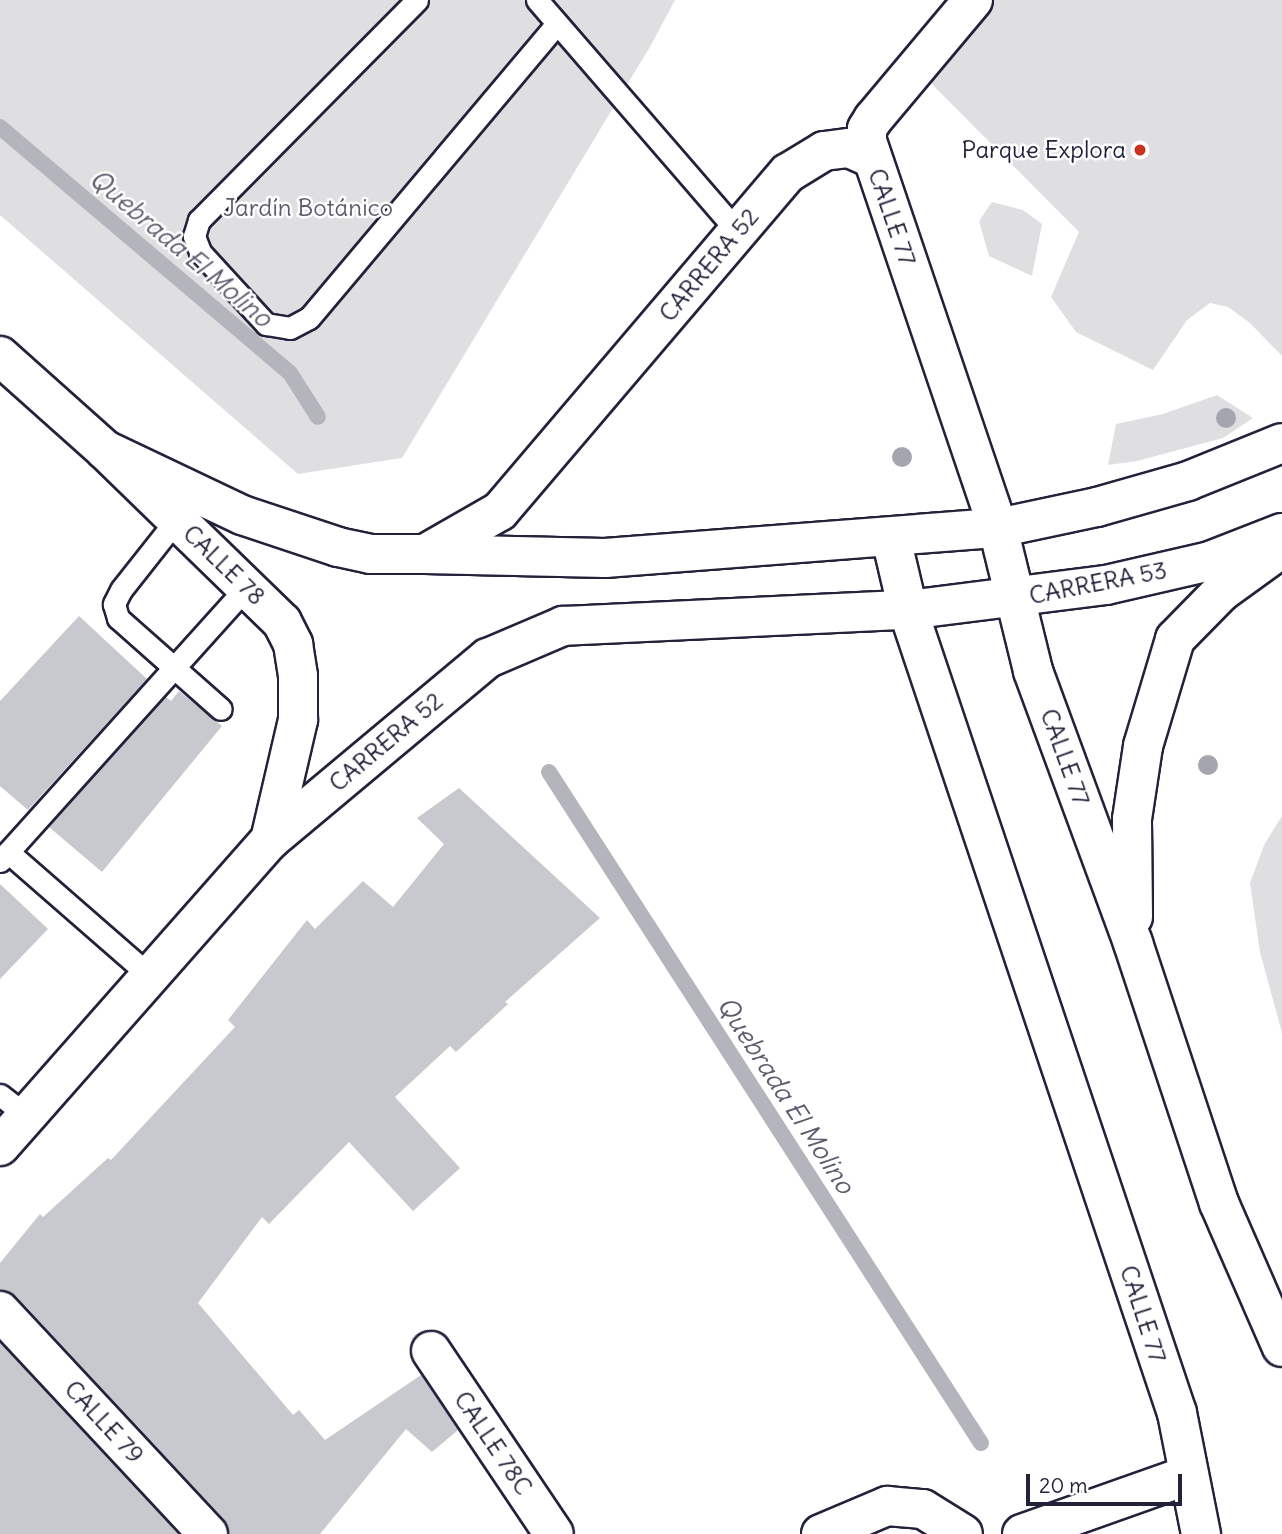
<!DOCTYPE html>
<html>
<head>
<meta charset="utf-8">
<style>
  body { margin:0 }
  #map { position:relative; width:1282px; height:1534px; overflow:hidden; background:#fff; font-family:Delius,sans-serif }
  div>[style] { position:absolute }
  .green>* { inset:0; background:#dfdfe2 }
  .stream>* { height:16px; margin:-8px; padding:0 8px; transform-origin:8px; border-radius:8px; background:#b4b4bc }
  .building>* { inset:0; background:#c8c8cf }
  .roads { filter:drop-shadow(2px 0 #22223b) drop-shadow(-2px 0 #22223b) drop-shadow(0 2px #22223b) drop-shadow(0 -2px #22223b) }
  .service>* { height:21px; margin:-10.5px; padding:0 10.5px; transform-origin:10.5px; border-radius:10.5px; background:#fff }
  .minor>* { height:38px; margin:-19px; padding:0 19px; transform-origin:19px; border-radius:19px; background:#fff }
  .tertiary>* { height:38px; margin:-19px; padding:0 19px; transform-origin:19px; border-radius:19px; background:#fff }
  .secondary>* { height:38px; margin:-19px; padding:0 19px; transform-origin:19px; border-radius:19px; background:#fff }
  .trees>* { width:20px; height:20px; margin:-10px; border-radius:50%; background:#a5a5af }
  .dots>* { width:19px; height:19px; translate:-50% -50%; box-sizing:border-box; border:4px solid #fff; border-radius:50% }
  span { translate:-50% -50%; white-space:nowrap; text-align:center; line-height:1.15; -webkit-text-stroke:5px #fff; paint-order:stroke }
  .poi-label { font-size:24px; color:#22223b }
  .right { translate:-100% -50%; text-align:right }
  .park-label { font-size:24px; color:#5b5b6d }
  .street-label { font-size:24px; color:#22223b }
  .water-label { font-size:26px; color:#5c5c6f; font-style:italic }
  .scale { position:absolute; left:1026px; top:1474px; width:156px; height:32px; box-sizing:border-box; border:4px solid #22223b; border-top:0; padding-left:9px; font-size:21px; line-height:24px; white-space:nowrap; color:#22223b; -webkit-text-stroke:5px #fff; paint-order:stroke }
</style>
</head>
<body>
<div id="map">
  <div class="green">
    <div style="clip-path:polygon(0 0,675px 0,651px 45px,402px 458px,298px 474px,0 215px)"></div>
    <div style="clip-path:polygon(971px 0,1282px 0,1282px 356px,1250px 323px,1228px 307px,1210px 303px,1187px 320px,1153px 370px,1076px 332px,1051px 297px,1079px 232px,915px 67px)"></div>
    <div style="clip-path:polygon(992px 202px,1023px 210px,1042px 224px,1032px 276px,989px 256px,979px 221px)"></div>
    <div style="clip-path:polygon(1217px 395px,1253px 418px,1223px 438px,1137px 461px,1108px 465px,1116px 424px,1163px 414px)"></div>
    <div style="clip-path:polygon(1282px 816px,1282px 1033px,1260px 952px,1250px 883px,1264px 845px)"></div>
  </div>
  <div class="stream">
    <div style="left:0;top:127px;width:380px;rotate:40.3deg"></div>
    <div style="left:290px;top:373px;width:52px;rotate:57.5deg"></div>
    <div style="left:549px;top:772px;width:798px;rotate:57.23deg"></div>
  </div>
  <div class="building">
    <div style="clip-path:polygon(79px 616px,147px 679px,28px 810px,0 786px,0 701px)"></div>
    <div style="clip-path:polygon(179px 691px,222px 726px,102px 872px,49px 827px,166px 697px,171px 701px)"></div>
    <div style="clip-path:polygon(459px 788px,600px 918px,505px 1002px,508px 1004px,456px 1052px,450px 1046px,395px 1097px,460px 1168px,413px 1211px,349px 1142px,269px 1224px,262px 1217px,198px 1303px,293px 1415px,299px 1410px,325px 1440px,421px 1375px,458px 1430px,432px 1452px,406px 1429px,320px 1534px,229px 1534px,224px 1519px,16px 1296px,0 1290px,0 1263px,40px 1214px,43px 1217px,108px 1158px,111px 1160px,235px 1027px,228px 1020px,307px 920px,315px 929px,363px 881px,393px 907px,444px 844px,417px 818px)"></div>
    <div style="clip-path:polygon(0 884px,48px 929px,0 979px)"></div>
    <div style="clip-path:polygon(0 1343px,178px 1534px,0 1534px)"></div>
  </div>
  <div class="roads">
    <div class="service">
      <div style="left:417px;top:0;width:310px;rotate:134.7deg"></div>
      <div style="left:199px;top:220px;width:17px;rotate:107deg"></div>
      <div style="left:194px;top:236px;width:17px;rotate:69deg"></div>
      <div style="left:200px;top:252px;width:98px;rotate:47.5deg"></div>
      <div style="left:266px;top:324px;width:24px;rotate:9deg"></div>
      <div style="left:290px;top:328px;width:21px;rotate:-28deg"></div>
      <div style="left:309px;top:318px;width:385px;rotate:-49.9deg"></div>
      <div style="left:537px;top:0;width:306px;rotate:49.1deg"></div>
      <div style="left:177px;top:519px;width:90px;rotate:128.3deg"></div>
      <div style="left:121px;top:590px;width:16px;rotate:117deg"></div>
      <div style="left:114px;top:604px;width:15px;rotate:74deg"></div>
      <div style="left:118px;top:618px;width:137px;rotate:41.5deg"></div>
      <div style="left:8px;top:852px;width:189px;rotate:41.1deg"></div>
      <div style="left:0;top:861px;width:370px;rotate:-48deg"></div>
      <div style="left:0;top:1095px;width:34px;rotate:38deg"></div>
    </div>
    <div class="minor">
      <div style="left:0;top:1311px;width:305px;rotate:47deg"></div>
      <div style="left:431px;top:1351px;width:220px;rotate:56.1deg"></div>
      <div style="left:821px;top:1534px;width:72px;rotate:-23deg"></div>
      <div style="left:887px;top:1506px;width:36px;rotate:5deg"></div>
      <div style="left:923px;top:1509px;width:47px;rotate:32deg"></div>
      <div style="left:1022px;top:1534px;width:177px;rotate:-19.5deg"></div>
    </div>
    <div class="tertiary">
      <div style="left:0;top:356px;width:141px;rotate:41.8deg"></div>
      <div style="left:105px;top:450px;width:247px;rotate:44.2deg"></div>
      <div style="left:282px;top:622px;width:25px;rotate:63deg"></div>
      <div style="left:293px;top:644px;width:32px;rotate:81deg"></div>
      <div style="left:298px;top:676px;width:44px;rotate:90deg"></div>
      <div style="left:298px;top:720px;width:123px;rotate:103.1deg"></div>
      <div style="left:105px;top:450px;width:152px;rotate:25.4deg"></div>
      <div style="left:242px;top:515px;width:101px;rotate:18.4deg"></div>
      <div style="left:338px;top:547px;width:33px;rotate:12deg"></div>
      <div style="left:370px;top:554px;width:55px"></div>
      <div style="left:425px;top:554px;width:86px;rotate:-29.8deg"></div>
      <div style="left:500px;top:511px;width:444px;rotate:-49.6deg"></div>
      <div style="left:788px;top:173px;width:42px;rotate:-31.4deg"></div>
      <div style="left:824px;top:151px;width:25px;rotate:-7deg"></div>
      <div style="left:849px;top:148px;width:24px;rotate:24deg"></div>
    </div>
    <div class="secondary">
      <div style="left:973px;top:0;width:155px;rotate:130deg"></div>
      <div style="left:873px;top:119px;width:12px;rotate:121deg"></div>
      <div style="left:867px;top:129px;width:12px;rotate:90deg"></div>
      <div style="left:867px;top:141px;width:409px;rotate:71.3deg"></div>
      <div style="left:998px;top:528px;width:147px;rotate:76.2deg"></div>
      <div style="left:1033px;top:671px;width:290px;rotate:69.8deg"></div>
      <div style="left:1133px;top:943px;width:274px;rotate:71.7deg"></div>
      <div style="left:1219px;top:1203px;width:157px;rotate:66.4deg"></div>
      <div style="left:891px;top:538px;width:74px;rotate:76.7deg"></div>
      <div style="left:908px;top:610px;width:847px;rotate:71.48deg"></div>
      <div style="left:1177px;top:1413px;width:123px;rotate:78.8deg"></div>
      <div style="left:425px;top:554px;width:180px;rotate:1.3deg"></div>
      <div style="left:605px;top:558px;width:394px;rotate:-4.4deg"></div>
      <div style="left:998px;top:528px;width:101px;rotate:-12deg"></div>
      <div style="left:1097px;top:507px;width:95px;rotate:-15.9deg"></div>
      <div style="left:1188px;top:481px;width:101px;rotate:-22deg"></div>
      <div style="left:1133px;top:917px;width:98px;rotate:-90.6deg"></div>
      <div style="left:1132px;top:819px;width:74px;rotate:-81.4deg"></div>
      <div style="left:1143px;top:746px;width:112px;rotate:-73.3deg"></div>
      <div style="left:1175px;top:639px;width:66px;rotate:-45.6deg"></div>
      <div style="left:1221px;top:592px;width:75px;rotate:-35.8deg"></div>
      <div style="left:0;top:1146px;width:408px;rotate:-48.6deg"></div>
      <div style="left:270px;top:840px;width:284px;rotate:-39.9deg"></div>
      <div style="left:488px;top:658px;width:82px;rotate:-23.1deg"></div>
      <div style="left:563px;top:626px;width:345px;rotate:-2.7deg"></div>
      <div style="left:908px;top:610px;width:200px;rotate:-7.2deg"></div>
      <div style="left:1106px;top:585px;width:107px;rotate:-13deg"></div>
      <div style="left:1210px;top:561px;width:77px;rotate:-21.3deg"></div>
    </div>
  </div>
  <div class="trees">
    <div style="left:1226px;top:418px"></div>
    <div style="left:902px;top:457px"></div>
    <div style="left:1208px;top:765px"></div>
  </div>
  <div class="dots">
    <div style="left:1140px;top:150px;background:#c8321e"></div>
  </div>
  <div class="poi-label">
    <span class="right" style="left:1126px;top:150px">Parque Explora</span>
  </div>
  <div class="park-label">
    <span style="left:308px;top:208px">Jardín Botánico</span>
  </div>
  <div class="street-label">
    <span style="left:892px;top:217px;rotate:71deg">CALLE 77</span>
    <span style="left:709px;top:265px;rotate:-50deg">CARRERA 52</span>
    <span style="left:224px;top:565px;rotate:44deg">CALLE 78</span>
    <span style="left:1098px;top:583px;rotate:-11deg">CARRERA 53</span>
    <span style="left:386px;top:742px;rotate:-40deg">CARRERA 52</span>
    <span style="left:1065px;top:757px;rotate:70deg">CALLE 77</span>
    <span style="left:1143px;top:1314px;rotate:72deg">CALLE 77</span>
    <span style="left:104px;top:1422px;rotate:47deg">CALLE 79</span>
    <span style="left:493px;top:1443px;rotate:56deg">CALLE 78C</span>
  </div>
  <div class="water-label">
    <span style="left:181px;top:248px;rotate:40deg">Quebrada El Molino</span>
    <span style="left:786px;top:1095px;rotate:57deg">Quebrada El Molino</span>
  </div>
  <div class="scale">20 m</div>
</div>
</body>
</html>
